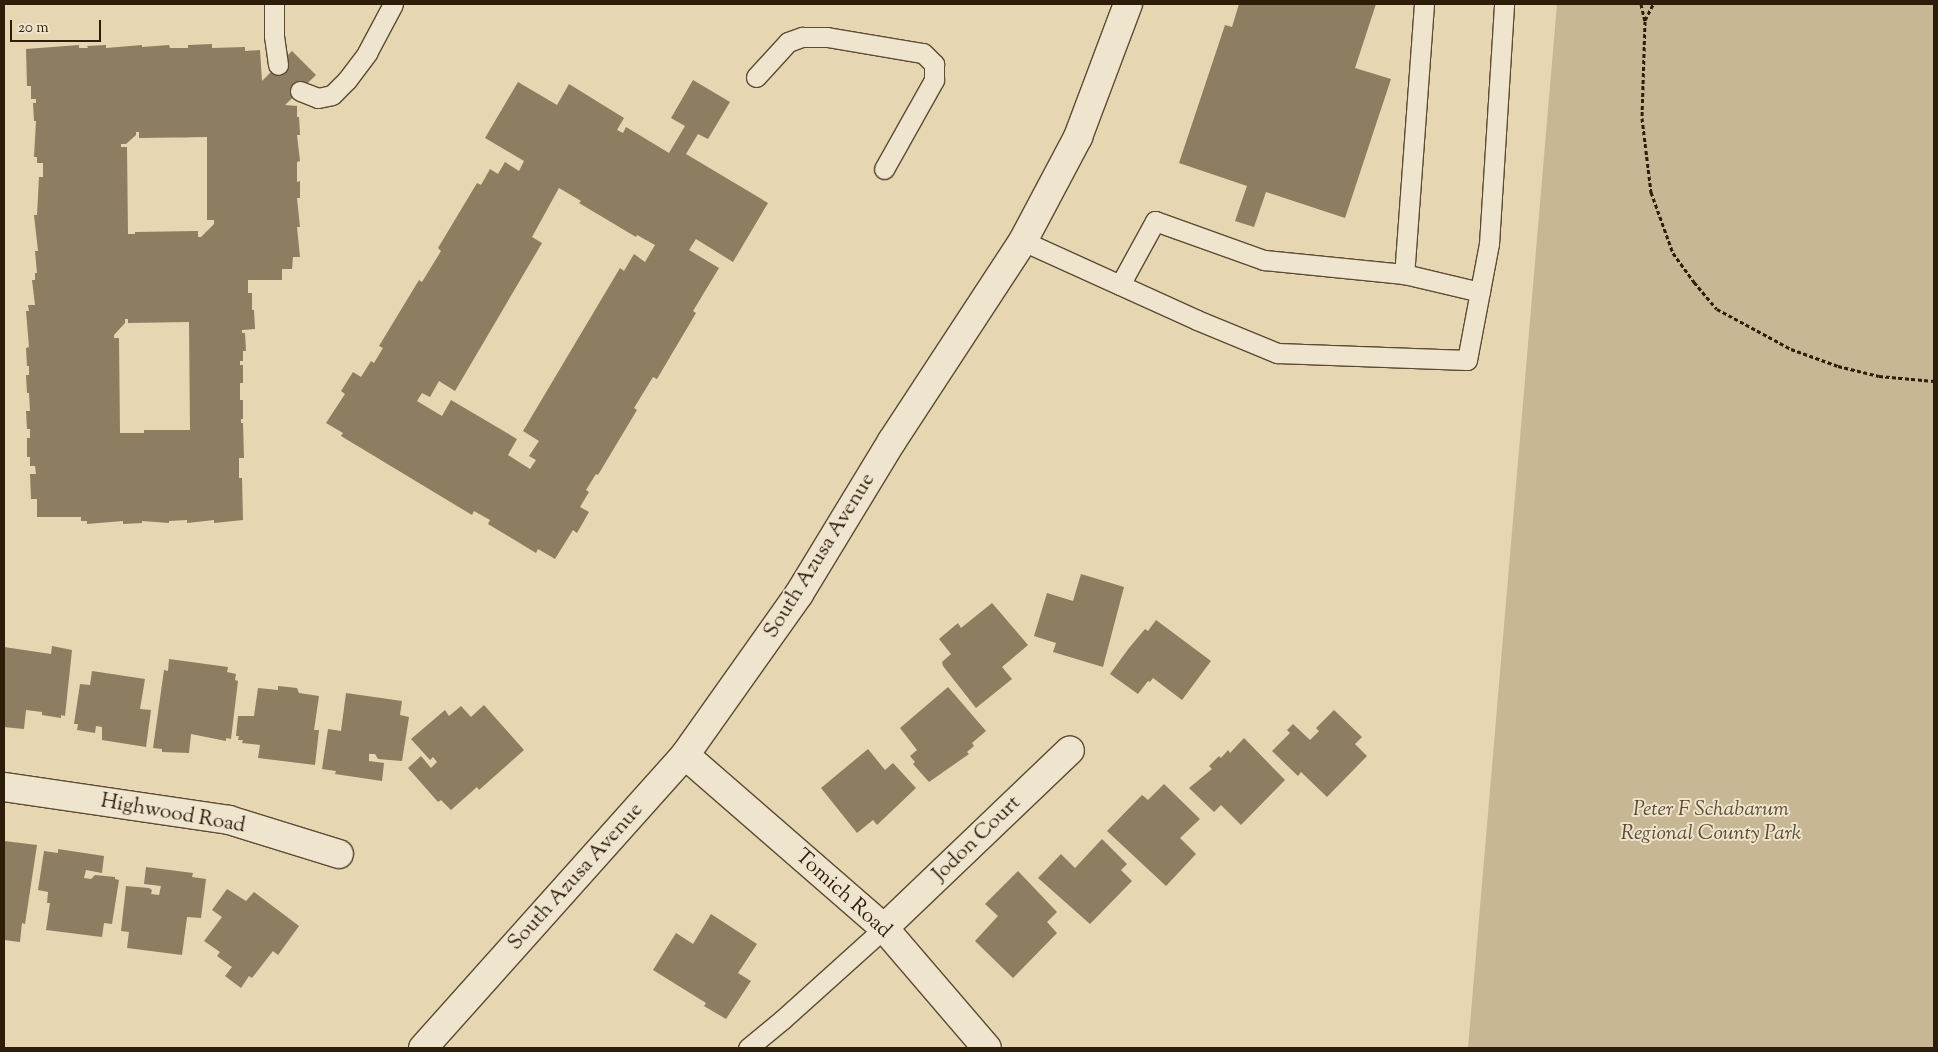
<!DOCTYPE html>
<html>
<head>
<meta charset="utf-8">
<style>
  body { margin:0 }
  #map { position:relative; width:1938px; height:1052px; overflow:hidden; background:#e6d6b2; font-family:"Sorts Mill Goudy",serif }
  div>[style] { position:absolute }
  .green>* { inset:0; background:#c7b795 }
  .building>* { inset:0; background:#8d7d61 }
  .path>* { height:3px; margin-top:-1.5px; transform-origin:0; background:repeating-linear-gradient(90deg,#2d1d09 0 4px,transparent 0 6.5px) }
  .roads { filter:drop-shadow(1px 0 #5b4b33) drop-shadow(-1px 0 #5b4b33) drop-shadow(0 1px #5b4b33) drop-shadow(0 -1px #5b4b33) }
  .lane>* { height:19px; margin:-9.5px; padding:0 9.5px; transform-origin:9.5px; border-radius:9.5px; background:#efe4cd }
  .street>* { height:28px; margin:-14px; padding:0 14px; transform-origin:14px; border-radius:14px; background:#efe4cd }
  .secondary>* { height:28px; margin:-14px; padding:0 14px; transform-origin:14px; border-radius:14px; background:#efe4cd }
  span { translate:-50% -50%; white-space:nowrap; text-align:center; line-height:1.15; -webkit-text-stroke:4px #efe4cd; paint-order:stroke }
  .street-label { font-size:21px; color:#2d1d09 }
  .park-label { font-size:21px; color:#5b4b33; font-style:italic }
  .frame { position:absolute; inset:0; border:5px solid #2d1d09; pointer-events:none }
  .scale { position:absolute; left:10px; top:20px; width:91px; height:22px; box-sizing:border-box; border:2px solid #2d1d09; border-top:0; padding-left:6px; font-size:15px; line-height:18px; white-space:nowrap; color:#2d1d09; -webkit-text-stroke:4px #efe4cd; paint-order:stroke }
</style>
</head>
<body>
<div id="map">
  <div class="green">
    <div style="clip-path:polygon(1557px 4px,1934px 4px,1934px 1048px,1468px 1048px)"></div>
  </div>
  <div class="building">
    <div style="clip-path:polygon(1239px 4px,1376px 4px,1355px 68px,1391px 79px,1345px 218px,1266px 192px,1254px 227px,1235px 221px,1247px 186px,1179px 163px,1225px 25px,1232px 27px)"></div>
    <div style="clip-path:polygon(evenodd,212px 44px,212px 48px,245px 47px,245px 51px,260px 50px,262px 81px,292px 51px,316px 75px,285px 105px,297px 106px,297px 117px,299px 117px,300px 135px,297px 135px,300px 161px,297px 162px,297px 182px,300px 181px,300px 198px,297px 198px,300px 227px,297px 227px,300px 257px,293px 257px,292px 269px,282px 269px,282px 280px,248px 280px,248px 293px,252px 293px,252px 310px,254px 310px,255px 329px,242px 330px,242px 333px,245px 333px,246px 351px,243px 351px,243px 361px,240px 361px,240px 365px,243px 365px,243px 383px,240px 383px,240px 400px,243px 400px,243px 419px,241px 419px,241px 423px,243px 423px,244px 458px,239px 458px,239px 478px,242px 478px,243px 520px,214px 523px,214px 520px,187px 523px,187px 520px,169px 521px,169px 523px,142px 521px,142px 523px,123px 524px,123px 521px,87px 524px,87px 521px,81px 521px,81px 517px,37px 517px,37px 499px,31px 499px,30px 474px,36px 474px,35px 466px,30px 466px,30px 457px,27px 457px,27px 438px,30px 438px,30px 429px,27px 429px,26px 411px,30px 411px,29px 393px,27px 393px,26px 375px,29px 375px,29px 366px,27px 366px,26px 348px,29px 347px,26px 311px,29px 311px,28px 305px,35px 305px,32px 280px,35px 280px,35px 273px,37px 273px,35px 251px,38px 251px,34px 215px,37px 215px,39px 177px,43px 177px,43px 163px,37px 163px,37px 157px,34px 157px,36px 121px,34px 121px,33px 103px,36px 103px,36px 99px,31px 99px,31px 86px,27px 86px,26px 49px,79px 45px,79px 48px,88px 48px,87px 46px,106px 45px,106px 48px,142px 45px,142px 47px,169px 45px,170px 48px,188px 48px,188px 45px,212px 44px,136px 132px,139px 132px,139px 138px,207px 137px,207px 220px,214px 220px,214px 224px,201px 237px,198px 237px,198px 231px,135px 232px,135px 234px,128px 234px,127px 147px,121px 147px,121px 144px,126px 144px,136px 135px,136px 132px,212px 44px,125px 319px,128px 319px,128px 323px,189px 322px,190px 430px,144px 430px,144px 433px,120px 433px,119px 338px,114px 338px,114px 335px,125px 323px,125px 319px)"></div>
    <div style="clip-path:polygon(evenodd,693px 80px,730px 102px,708px 139px,698px 134px,686px 154px,768px 203px,733px 262px,696px 239px,689px 250px,719px 268px,693px 311px,696px 313px,657px 379px,653px 377px,634px 408px,637px 410px,598px 475px,596px 474px,586px 490px,589px 492px,580px 507px,589px 512px,577px 533px,573px 530px,555px 559px,538px 549px,536px 553px,488px 524px,490px 520px,474px 511px,472px 515px,341px 436px,343px 433px,326px 423px,345px 394px,341px 391px,353px 372px,361px 377px,371px 361px,374px 363px,383px 348px,379px 346px,419px 280px,422px 282px,441px 251px,438px 248px,477px 183px,481px 185px,490px 169px,498px 174px,505px 162px,519px 171px,524px 161px,485px 138px,518px 82px,557px 105px,569px 84px,624px 118px,617px 130px,623px 133px,626px 127px,669px 153px,685px 126px,671px 118px,693px 80px,559px 188px,581px 201px,579px 203px,636px 237px,637px 235px,655px 245px,645px 262px,634px 254px,624px 271px,620px 268px,523px 431px,539px 441px,529px 456px,536px 460px,530px 469px,508px 455px,517px 439px,451px 400px,442px 416px,417px 401px,422px 393px,430px 397px,439px 381px,455px 391px,542px 243px,532px 237px,559px 188px)"></div>
    <div style="clip-path:polygon(1081px 574px,1124px 587px,1103px 667px,1053px 652px,1056px 643px,1034px 636px,1047px 593px,1073px 601px)"></div>
    <div style="clip-path:polygon(992px 603px,1028px 645px,1002px 667px,1012px 679px,976px 708px,943px 666px,942px 662px,951px 654px,939px 639px,958px 623px,961px 628px)"></div>
    <div style="clip-path:polygon(1156px 620px,1211px 661px,1182px 700px,1153px 678px,1150px 682px,1148px 681px,1138px 694px,1110px 674px,1129px 648px,1145px 629px,1148px 631px)"></div>
    <div style="clip-path:polygon(52px 646px,72px 650px,65px 716px,61px 715px,61px 718px,42px 715px,42px 712px,26px 710px,24px 729px,4px 727px,4px 647px,51px 654px)"></div>
    <div style="clip-path:polygon(169px 659px,228px 667px,227px 672px,236px 674px,235px 680px,238px 681px,231px 739px,226px 738px,226px 741px,191px 734px,189px 753px,162px 752px,162px 749px,153px 748px,164px 670px,168px 671px)"></div>
    <div style="clip-path:polygon(92px 671px,145px 679px,140px 709px,151px 710px,146px 747px,102px 740px,102px 727px,96px 726px,95px 733px,77px 730px,78px 724px,74px 724px,80px 684px,90px 685px)"></div>
    <div style="clip-path:polygon(278px 686px,297px 688px,299px 693px,319px 696px,314px 730px,319px 730px,315px 765px,258px 758px,260px 745px,242px 743px,243px 740px,238px 740px,239px 736px,236px 736px,238px 716px,254px 716px,258px 688px,278px 690px)"></div>
    <div style="clip-path:polygon(948px 687px,986px 731px,972px 743px,974px 746px,967px 752px,969px 754px,929px 782px,913px 764px,915px 762px,910px 756px,917px 750px,900px 728px)"></div>
    <div style="clip-path:polygon(346px 693px,402px 701px,400px 715px,409px 717px,402px 761px,378px 759px,375px 754px,369px 754px,369px 761px,384px 763px,382px 781px,335px 774px,336px 771px,322px 769px,328px 729px,341px 731px)"></div>
    <div style="clip-path:polygon(484px 705px,524px 750px,479px 790px,477px 787px,451px 810px,441px 800px,438px 802px,408px 768px,421px 756px,431px 768px,437px 762px,433px 757px,430px 760px,411px 739px,445px 710px,449px 716px,461px 706px,471px 717px)"></div>
    <div style="clip-path:polygon(1334px 710px,1362px 737px,1355px 744px,1367px 756px,1327px 797px,1301px 772px,1298px 776px,1272px 751px,1290px 733px,1287px 730px,1293px 724px,1310px 740px,1319px 731px,1316px 728px)"></div>
    <div style="clip-path:polygon(1244px 738px,1285px 780px,1241px 825px,1221px 805px,1214px 812px,1189px 788px,1212px 769px,1209px 766px,1219px 756px,1221px 758px,1228px 750px,1230px 753px)"></div>
    <div style="clip-path:polygon(868px 749px,885px 770px,893px 763px,916px 788px,877px 825px,873px 820px,857px 833px,821px 788px)"></div>
    <div style="clip-path:polygon(1164px 784px,1200px 819px,1180px 838px,1196px 854px,1166px 886px,1107px 831px,1142px 795px,1148px 800px)"></div>
    <div style="clip-path:polygon(1102px 839px,1127px 864px,1121px 870px,1132px 881px,1090px 924px,1038px 878px,1061px 854px,1075px 868px)"></div>
    <div style="clip-path:polygon(4px 841px,37px 845px,25px 924px,22px 923px,20px 942px,4px 940px)"></div>
    <div style="clip-path:polygon(58px 849px,104px 856px,102px 873px,86px 870px,84px 878px,91px 879px,95px 875px,115px 877px,115px 879px,119px 880px,112px 924px,104px 923px,102px 937px,46px 930px,50px 903px,47px 903px,48px 892px,38px 890px,44px 851px,58px 853px)"></div>
    <div style="clip-path:polygon(146px 867px,193px 873px,192px 877px,206px 879px,201px 918px,187px 917px,182px 955px,127px 948px,129px 932px,121px 931px,126px 886px,149px 888px,152px 890px,151px 894px,159px 895px,161px 886px,144px 884px)"></div>
    <div style="clip-path:polygon(1018px 871px,1057px 912px,1047px 922px,1057px 933px,1013px 978px,975px 941px,998px 916px,985px 904px)"></div>
    <div style="clip-path:polygon(227px 889px,246px 901px,254px 892px,299px 926px,278px 955px,273px 951px,252px 978px,249px 976px,241px 988px,225px 976px,232px 967px,217px 956px,220px 952px,204px 941px,222px 917px,212px 910px)"></div>
    <div style="clip-path:polygon(711px 914px,757px 944px,738px 973px,751px 981px,726px 1019px,704px 1006px,706px 1003px,653px 970px,676px 933px,693px 944px)"></div>
  </div>
  <div class="path">
    <div style="left:1641px;top:4px;width:17px;rotate:77deg"></div>
    <div style="left:1645px;top:21px;width:97px;rotate:91.8deg"></div>
    <div style="left:1642px;top:118px;width:75px;rotate:83.1deg"></div>
    <div style="left:1651px;top:192px;width:65px;rotate:70.2deg"></div>
    <div style="left:1673px;top:253px;width:36px;rotate:54deg"></div>
    <div style="left:1694px;top:282px;width:35px;rotate:50deg"></div>
    <div style="left:1717px;top:309px;width:84px;rotate:28.4deg"></div>
    <div style="left:1791px;top:349px;width:50px;rotate:19.9deg"></div>
    <div style="left:1838px;top:366px;width:42px;rotate:13.7deg"></div>
    <div style="left:1879px;top:376px;width:55px;rotate:5.2deg"></div>
    <div style="left:1645px;top:20px;width:18px;rotate:-63deg"></div>
  </div>
  <div class="roads">
    <div class="lane">
      <div style="left:274px;top:4px;width:32px;rotate:90deg"></div>
      <div style="left:274px;top:36px;width:29px;rotate:82deg"></div>
      <div style="left:1424px;top:4px;width:271px;rotate:94.2deg"></div>
      <div style="left:1404px;top:274px;width:78px;rotate:13.3deg"></div>
      <div style="left:756px;top:77px;width:47px;rotate:-47.6deg"></div>
      <div style="left:788px;top:42px;width:15px;rotate:-20deg"></div>
      <div style="left:802px;top:37px;width:25px"></div>
      <div style="left:827px;top:37px;width:97px;rotate:9.5deg"></div>
      <div style="left:923px;top:53px;width:16px;rotate:45deg"></div>
      <div style="left:934px;top:64px;width:16px;rotate:90deg"></div>
      <div style="left:934px;top:80px;width:102px;rotate:119.3deg"></div>
      <div style="left:300px;top:91px;width:19px;rotate:21deg"></div>
      <div style="left:318px;top:98px;width:14px;rotate:-12deg"></div>
      <div style="left:332px;top:95px;width:21px;rotate:-45deg"></div>
      <div style="left:347px;top:80px;width:34px;rotate:-53deg"></div>
      <div style="left:367px;top:53px;width:55px;rotate:-62deg"></div>
      <div style="left:1023px;top:241px;width:191px;rotate:24.4deg"></div>
      <div style="left:1197px;top:320px;width:87px;rotate:22.4deg"></div>
      <div style="left:1277px;top:353px;width:190px;rotate:2.1deg"></div>
      <div style="left:1467px;top:360px;width:118px;rotate:-79.3deg"></div>
      <div style="left:1489px;top:244px;width:240px;rotate:-86.4deg"></div>
      <div style="left:1120px;top:285px;width:73px;rotate:-61.3deg"></div>
      <div style="left:1155px;top:221px;width:116px;rotate:19.7deg"></div>
      <div style="left:1264px;top:260px;width:141px;rotate:5.7deg"></div>
      <div style="left:748px;top:1048px;width:44px;rotate:-39.5deg"></div>
      <div style="left:782px;top:1020px;width:137px;rotate:-42deg"></div>
    </div>
    <div class="street">
      <div style="left:685px;top:755px;width:264px;rotate:41deg"></div>
      <div style="left:884px;top:928px;width:158px;rotate:49.4deg"></div>
      <div style="left:4px;top:787px;width:227px;rotate:8.3deg"></div>
      <div style="left:229px;top:820px;width:115px;rotate:17.2deg"></div>
      <div style="left:884px;top:928px;width:257px;rotate:-43.7deg"></div>
    </div>
    <div class="secondary">
      <div style="left:423px;top:1048px;width:393px;rotate:-48.2deg"></div>
      <div style="left:685px;top:755px;width:197px;rotate:-54.7deg"></div>
      <div style="left:799px;top:594px;width:179px;rotate:-58.7deg"></div>
      <div style="left:892px;top:441px;width:239px;rotate:-56.8deg"></div>
      <div style="left:1023px;top:241px;width:118px;rotate:-62.1deg"></div>
      <div style="left:1078px;top:137px;width:142px;rotate:-69.4deg"></div>
    </div>
  </div>
  <div class="street-label">
    <span style="left:820px;top:556px;rotate:-58deg">South Azusa Avenue</span>
    <span style="left:173px;top:814px;rotate:10deg">Highwood Road</span>
    <span style="left:977px;top:839px;rotate:-44deg">Jodon Court</span>
    <span style="left:576px;top:877px;rotate:-48deg">South Azusa Avenue</span>
    <span style="left:843px;top:894px;rotate:42deg">Tomich Road</span>
  </div>
  <div class="park-label">
    <span style="left:1711px;top:822px">Peter F Schabarum<br>Regional County Park</span>
  </div>
  <div class="frame"></div>
  <div class="scale">20 m</div>
</div>
</body>
</html>
